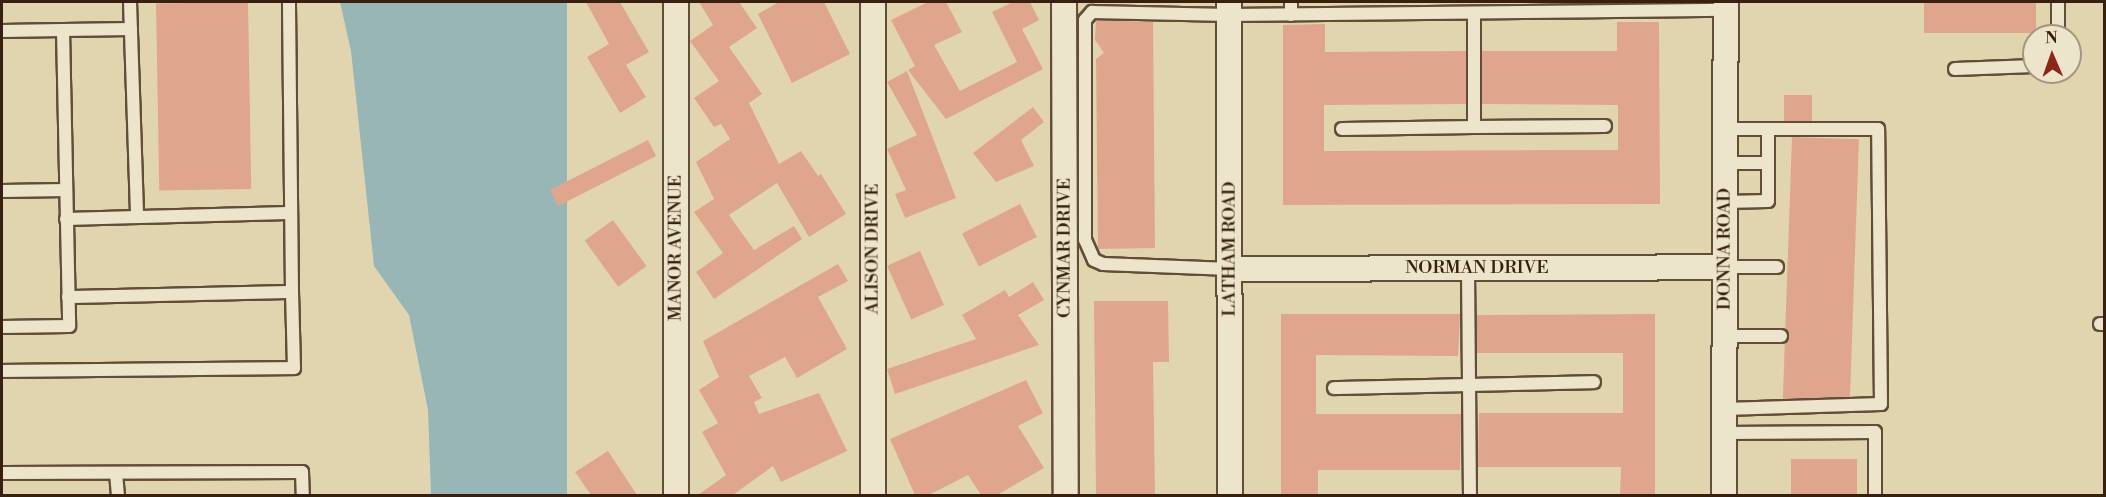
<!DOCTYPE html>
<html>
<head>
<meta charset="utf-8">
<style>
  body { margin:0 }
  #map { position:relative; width:2106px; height:497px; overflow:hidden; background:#e1d5af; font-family:"Libre Bodoni",serif }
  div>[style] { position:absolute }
  .water>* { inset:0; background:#98b6b5 }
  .building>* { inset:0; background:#dfa68d; transform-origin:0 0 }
  .roads { filter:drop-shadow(2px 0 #624d37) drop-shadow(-2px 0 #624d37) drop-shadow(0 2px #624d37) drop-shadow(0 -2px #624d37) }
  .lane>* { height:12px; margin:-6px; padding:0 6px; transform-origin:6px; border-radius:6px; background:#ece4cb }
  .street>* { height:24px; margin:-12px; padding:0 12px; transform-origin:12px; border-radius:12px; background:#ece4cb }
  span { translate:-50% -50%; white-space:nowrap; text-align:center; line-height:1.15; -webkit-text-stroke:4.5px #ece4cb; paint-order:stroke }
  .street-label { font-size:18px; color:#37200f }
  .frame { position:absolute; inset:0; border:3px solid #37200f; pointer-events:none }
  .north { position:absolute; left:2022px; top:24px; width:60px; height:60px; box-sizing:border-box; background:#ece4cb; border:2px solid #a49680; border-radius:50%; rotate:358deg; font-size:16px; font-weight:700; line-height:24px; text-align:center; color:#37200f }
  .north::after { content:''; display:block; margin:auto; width:21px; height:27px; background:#8f2418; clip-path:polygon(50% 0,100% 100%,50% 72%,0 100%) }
</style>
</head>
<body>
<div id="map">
  <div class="water">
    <div style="clip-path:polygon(340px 2px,567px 2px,567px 495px,431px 495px,428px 410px,409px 315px,374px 266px,351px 51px)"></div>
  </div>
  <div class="building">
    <div style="left:248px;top:2px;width:187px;height:92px;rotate:89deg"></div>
    <div style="clip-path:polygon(586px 2px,620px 2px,649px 52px,626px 65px,646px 97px,620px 113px,587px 57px,609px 44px)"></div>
    <div style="clip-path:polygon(699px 2px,739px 2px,757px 28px,729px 47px,762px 94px,749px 103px,779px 164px,801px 151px,818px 176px,821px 174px,846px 214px,809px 237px,777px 183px,729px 215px,754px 250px,794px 226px,802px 239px,714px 299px,696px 272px,723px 253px,694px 212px,714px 199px,696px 162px,730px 139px,721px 124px,714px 127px,694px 98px,719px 81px,690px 41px,713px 25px)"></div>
    <div style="clip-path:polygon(779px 2px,824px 2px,850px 54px,792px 83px,758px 14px)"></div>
    <div style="clip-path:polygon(928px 2px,946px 2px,962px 32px,934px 45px,960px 91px,1017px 62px,992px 12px,1013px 2px,1030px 2px,1039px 20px,1022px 29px,1043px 69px,946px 119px,908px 70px,915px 66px,891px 20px)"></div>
    <div style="left:1924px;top:2px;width:112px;height:31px"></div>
    <div style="clip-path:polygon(1096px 20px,1153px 22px,1155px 248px,1098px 249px,1096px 59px,1104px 53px,1095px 40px)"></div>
    <div style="clip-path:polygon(1617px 22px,1659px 22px,1660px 204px,1283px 205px,1283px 25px,1325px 24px,1325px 52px,1466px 51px,1466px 104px,1324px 105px,1324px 151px,1618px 150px,1618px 105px,1482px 104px,1482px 51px,1617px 51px)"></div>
    <div style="clip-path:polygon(907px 71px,956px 198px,905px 218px,895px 194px,906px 190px,887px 149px,917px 135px,887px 82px)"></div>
    <div style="left:1784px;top:95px;width:28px;height:26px"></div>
    <div style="clip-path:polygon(1033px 107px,1044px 122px,1021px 140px,1034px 166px,996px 182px,973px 153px)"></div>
    <div style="left:1792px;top:137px;width:67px;height:262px;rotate:2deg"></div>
    <div style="left:648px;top:140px;width:18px;height:110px;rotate:63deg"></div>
    <div style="left:1020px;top:204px;width:37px;height:65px;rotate:63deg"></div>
    <div style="left:613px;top:220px;width:57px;height:35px;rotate:54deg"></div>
    <div style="left:920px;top:251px;width:59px;height:36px;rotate:66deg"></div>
    <div style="clip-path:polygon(838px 264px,848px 281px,818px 297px,847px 349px,797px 378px,785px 357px,749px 376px,762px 398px,754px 402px,759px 414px,819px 393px,847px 451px,781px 482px,773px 466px,733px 495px,698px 495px,726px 475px,702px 432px,718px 423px,699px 390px,719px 377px,703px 341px)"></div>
    <div style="clip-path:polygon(1033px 282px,1044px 300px,1018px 315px,1039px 345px,895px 394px,887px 369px,976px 339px,962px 315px,1005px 290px,1009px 297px)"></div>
    <div style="clip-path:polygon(1094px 301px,1168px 301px,1169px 362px,1153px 362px,1155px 495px,1096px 495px)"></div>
    <div style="clip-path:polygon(1281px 314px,1460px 314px,1458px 356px,1316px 355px,1316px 414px,1461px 414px,1460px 470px,1318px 470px,1318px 495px,1281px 495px)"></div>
    <div style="clip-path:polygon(1655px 314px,1655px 495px,1620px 495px,1621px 467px,1478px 467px,1479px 413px,1623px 413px,1623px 353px,1477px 353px,1477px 315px)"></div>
    <div style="clip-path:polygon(1026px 380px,1043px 413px,1018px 426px,1044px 468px,997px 495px,981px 495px,968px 475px,929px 495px,915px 495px,890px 439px)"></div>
    <div style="clip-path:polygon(608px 451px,637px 495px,591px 495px,575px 472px)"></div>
    <div style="left:1791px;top:459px;width:66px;height:36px"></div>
  </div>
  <div class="roads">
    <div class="lane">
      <div style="left:130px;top:2px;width:215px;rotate:88.1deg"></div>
      <div style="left:137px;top:217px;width:154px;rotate:-1.5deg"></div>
      <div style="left:1291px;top:2px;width:13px;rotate:90deg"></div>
      <div style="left:1474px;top:13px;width:114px;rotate:90deg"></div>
      <div style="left:1474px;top:127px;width:131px;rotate:-0.4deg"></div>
      <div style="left:63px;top:30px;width:68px;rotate:-0.8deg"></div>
      <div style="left:2px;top:31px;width:61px;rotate:-0.9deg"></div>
      <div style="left:63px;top:30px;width:296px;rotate:88.8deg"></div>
      <div style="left:69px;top:326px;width:67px;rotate:179.1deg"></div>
      <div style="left:2058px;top:36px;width:34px;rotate:-90deg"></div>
      <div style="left:1955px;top:69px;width:79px;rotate:-2.2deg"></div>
      <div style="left:1342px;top:129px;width:132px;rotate:-0.9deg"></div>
      <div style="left:1768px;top:129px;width:34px;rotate:90deg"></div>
      <div style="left:2px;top:191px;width:64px;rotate:-0.9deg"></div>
      <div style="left:1725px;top:202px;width:43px;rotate:-1.3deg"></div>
      <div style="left:1768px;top:201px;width:38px;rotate:-90deg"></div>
      <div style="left:1768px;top:163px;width:43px;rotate:180deg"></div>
      <div style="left:66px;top:219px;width:71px;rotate:-1.6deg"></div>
      <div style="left:1725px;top:267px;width:52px"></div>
      <div style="left:1468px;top:268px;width:228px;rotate:89.5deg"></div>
      <div style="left:1230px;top:269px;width:127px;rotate:-177.7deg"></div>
      <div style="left:1103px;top:264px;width:10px;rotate:-156deg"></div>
      <div style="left:1094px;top:260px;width:22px;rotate:-114deg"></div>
      <div style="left:1085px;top:240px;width:220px;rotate:-90deg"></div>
      <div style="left:1085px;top:20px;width:11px;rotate:-49deg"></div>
      <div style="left:1092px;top:12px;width:137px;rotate:1.3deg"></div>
      <div style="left:1229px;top:15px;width:497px;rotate:-0.6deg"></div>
      <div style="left:68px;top:297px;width:224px;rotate:-1.3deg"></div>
      <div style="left:292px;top:292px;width:290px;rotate:-90.6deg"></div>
      <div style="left:2100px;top:324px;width:4px"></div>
      <div style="left:1725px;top:336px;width:56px"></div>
      <div style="left:2px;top:371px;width:292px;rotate:-0.6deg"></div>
      <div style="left:294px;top:368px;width:76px;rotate:-91.5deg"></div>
      <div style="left:1334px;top:388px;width:260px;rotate:-1.3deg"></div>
      <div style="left:1725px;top:409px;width:156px;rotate:-1.8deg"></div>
      <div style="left:1881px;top:404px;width:275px;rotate:-90.6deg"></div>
      <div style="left:1878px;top:129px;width:152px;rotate:180deg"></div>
      <div style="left:1724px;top:433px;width:151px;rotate:-0.4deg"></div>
      <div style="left:1875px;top:432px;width:64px;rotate:90deg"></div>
      <div style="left:2px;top:473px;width:300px;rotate:-0.2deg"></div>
      <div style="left:302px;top:472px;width:24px;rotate:88deg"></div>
      <div style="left:116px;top:473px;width:23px;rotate:85deg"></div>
    </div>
    <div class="street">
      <div style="left:1064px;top:2px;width:494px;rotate:89.8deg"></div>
      <div style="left:1229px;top:2px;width:494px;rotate:89.9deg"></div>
      <div style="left:1230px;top:269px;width:495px;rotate:-0.2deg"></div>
      <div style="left:676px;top:496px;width:494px;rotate:-90deg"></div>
      <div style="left:873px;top:496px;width:494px;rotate:-90deg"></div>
      <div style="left:1724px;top:496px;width:494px;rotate:-89.8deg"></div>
    </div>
  </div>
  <div class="street-label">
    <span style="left:676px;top:248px;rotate:-90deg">MANOR AVENUE</span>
    <span style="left:1065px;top:248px;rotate:-90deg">CYNMAR DRIVE</span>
    <span style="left:873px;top:249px;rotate:-90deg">ALISON DRIVE</span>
    <span style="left:1230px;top:249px;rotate:-90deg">LATHAM ROAD</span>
    <span style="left:1725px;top:249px;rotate:-90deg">DONNA ROAD</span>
    <span style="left:1477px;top:268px">NORMAN DRIVE</span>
  </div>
  <div class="frame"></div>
  <div class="north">N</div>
</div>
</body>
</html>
